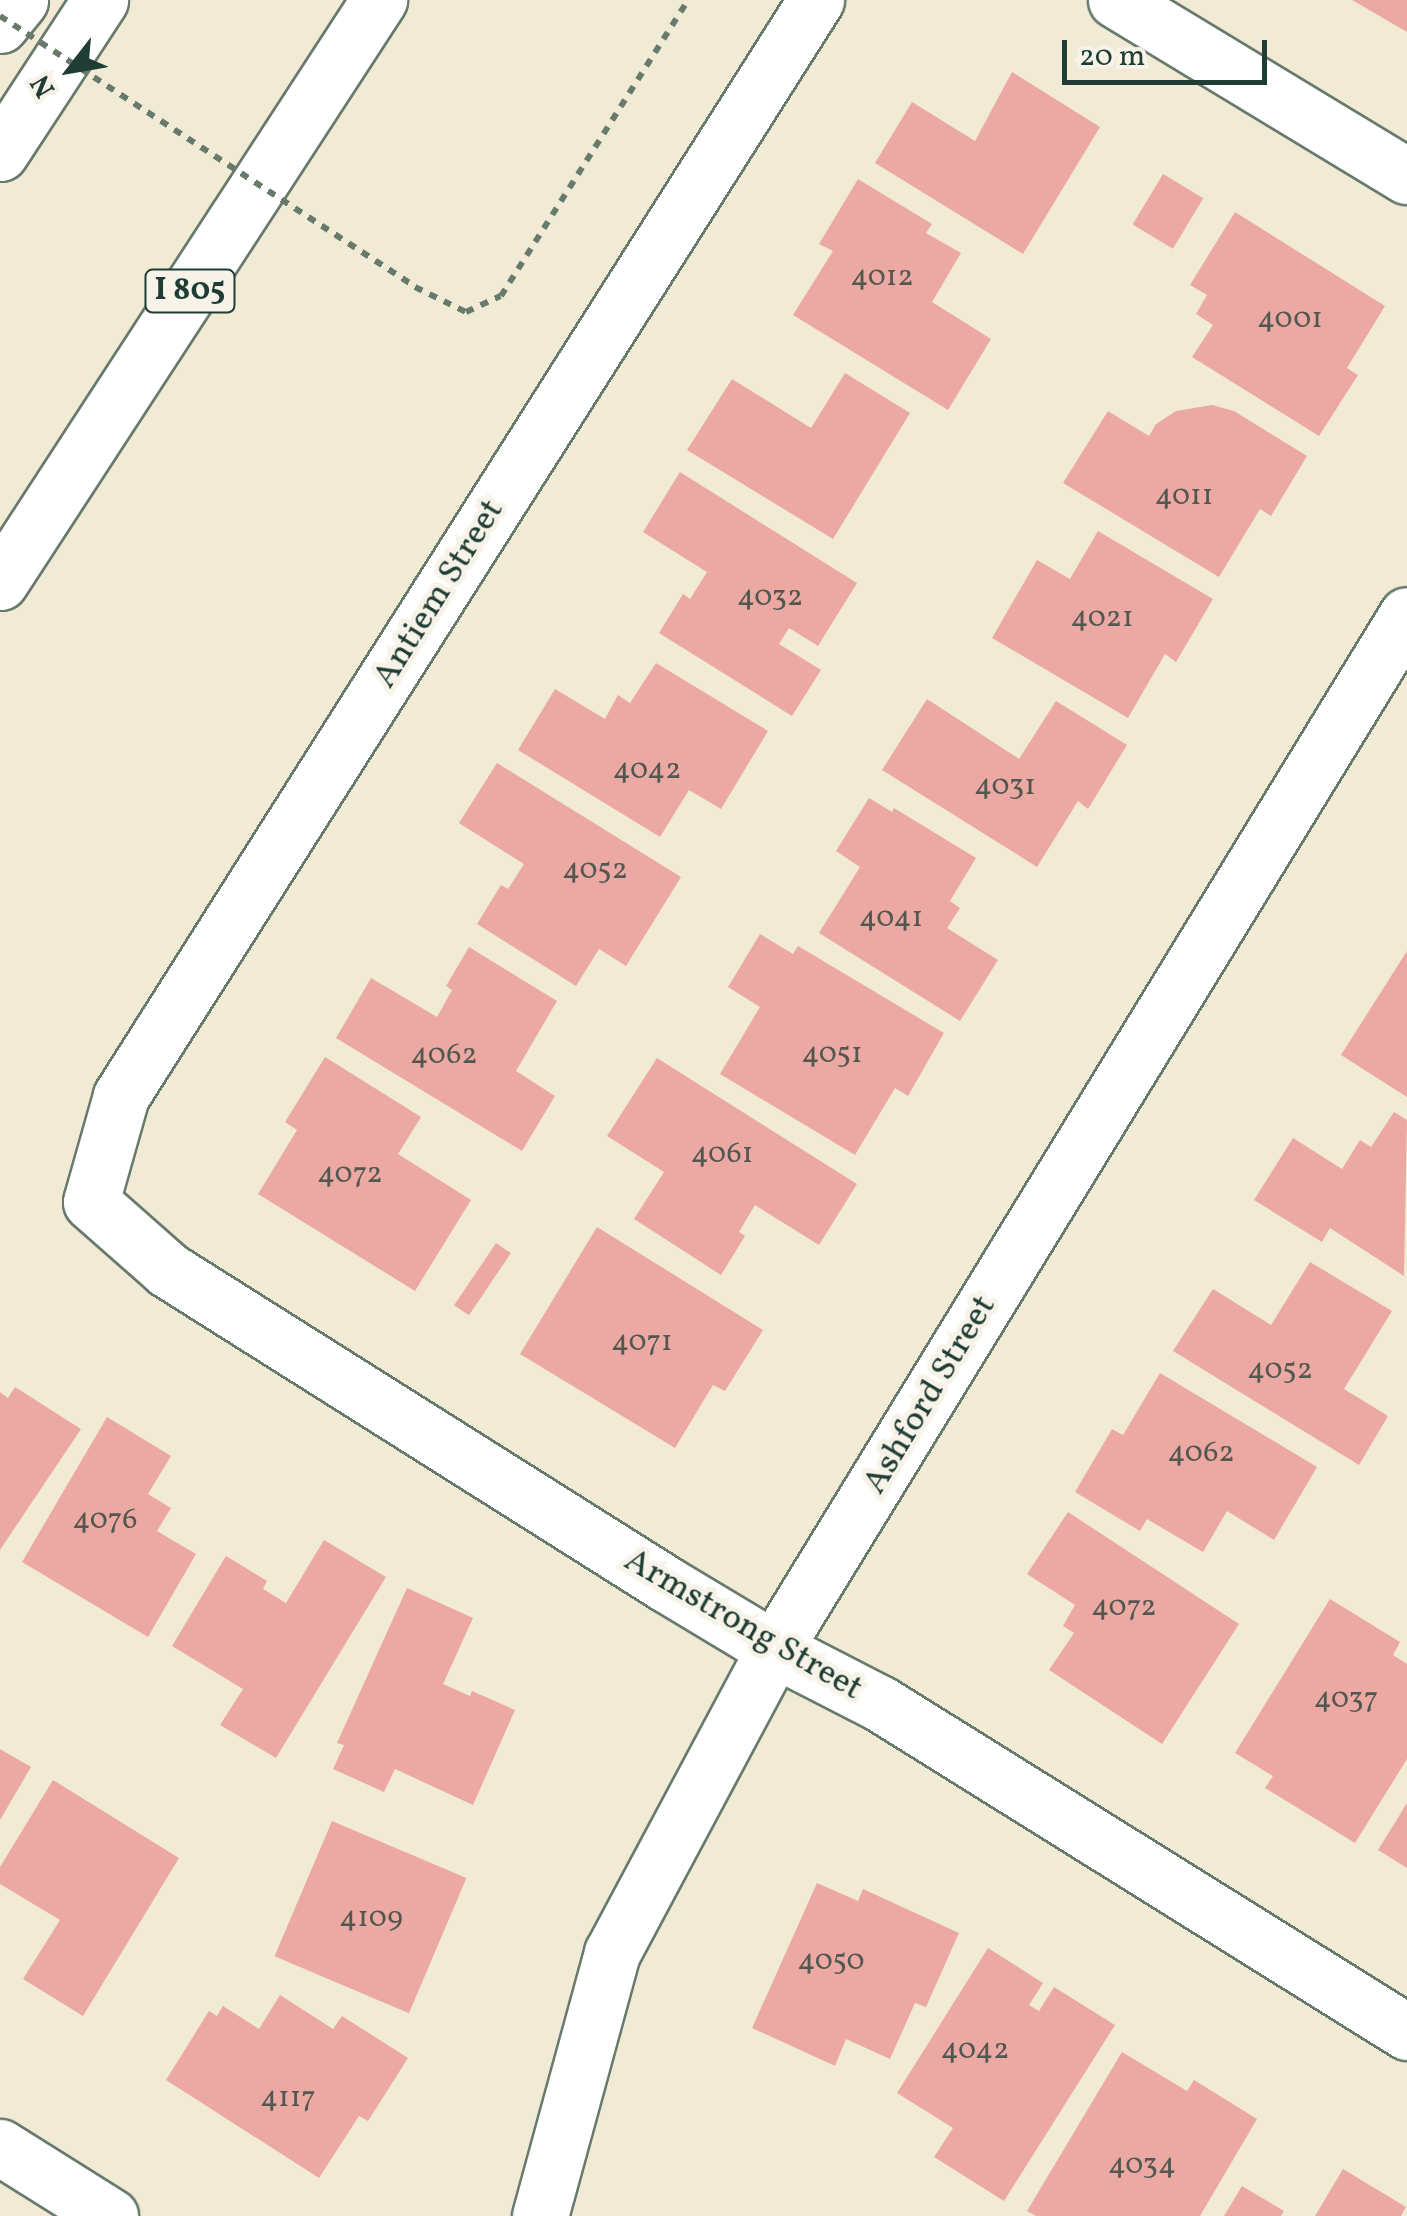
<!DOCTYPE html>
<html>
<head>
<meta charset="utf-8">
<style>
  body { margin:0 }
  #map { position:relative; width:1407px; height:2216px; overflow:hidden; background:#f1ebd5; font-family:Vollkorn,serif }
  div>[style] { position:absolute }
  .building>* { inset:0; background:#eca8a3; transform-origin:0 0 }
  .roads { filter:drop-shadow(2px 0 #687a6c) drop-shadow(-2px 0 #687a6c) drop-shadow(0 2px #687a6c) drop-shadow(0 -2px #687a6c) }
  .street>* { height:55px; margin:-27.5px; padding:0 27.5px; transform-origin:27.5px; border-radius:27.5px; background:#fff }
  .secondary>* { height:55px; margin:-27.5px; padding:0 27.5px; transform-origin:27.5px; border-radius:27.5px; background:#fff }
  .highway>* { height:55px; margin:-27.5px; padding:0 27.5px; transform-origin:27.5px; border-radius:27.5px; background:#fff }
  .path-bridge>* { height:6px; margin-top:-3px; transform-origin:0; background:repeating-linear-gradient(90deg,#687a6c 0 8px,transparent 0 16px) }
  span { translate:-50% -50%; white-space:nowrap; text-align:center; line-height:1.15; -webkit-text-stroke:10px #f7f3e8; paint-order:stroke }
  .number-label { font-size:30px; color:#525850 }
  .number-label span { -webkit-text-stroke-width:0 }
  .shield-label span { padding:2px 8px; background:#f7f3e8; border:2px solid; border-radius:8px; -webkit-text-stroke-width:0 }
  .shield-label { font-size:32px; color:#1f3d34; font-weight:700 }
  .street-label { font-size:35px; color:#1f3d34 }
  .north { position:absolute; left:20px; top:20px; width:100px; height:100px; -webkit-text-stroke:8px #f7f3e8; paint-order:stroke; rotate:239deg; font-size:28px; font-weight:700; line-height:40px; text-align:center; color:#1f3d34 }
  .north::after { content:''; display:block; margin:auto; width:35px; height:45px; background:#1f3d34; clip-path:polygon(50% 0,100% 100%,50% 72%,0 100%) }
  .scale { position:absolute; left:1062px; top:40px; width:205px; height:45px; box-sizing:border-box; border:5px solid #1f3d34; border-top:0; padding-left:12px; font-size:30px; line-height:35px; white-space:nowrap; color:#1f3d34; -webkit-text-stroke:8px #f7f3e8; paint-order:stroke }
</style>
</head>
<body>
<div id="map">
  <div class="building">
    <div style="clip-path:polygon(1352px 0,1407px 0,1407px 32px)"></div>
    <div style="clip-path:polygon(1012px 72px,1100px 127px,1023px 254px,875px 163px,912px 102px,975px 141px)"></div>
    <div style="left:1163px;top:174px;width:47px;height:59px;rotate:31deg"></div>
    <div style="clip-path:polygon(858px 179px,932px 224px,926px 233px,961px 253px,932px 302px,991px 339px,948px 410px,793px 315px,833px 251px,819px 244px)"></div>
    <div style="clip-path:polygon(1235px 212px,1385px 306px,1347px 368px,1358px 375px,1319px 436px,1192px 357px,1213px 325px,1196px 314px,1207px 295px,1190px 285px)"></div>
    <div style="clip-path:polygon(845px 373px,910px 413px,833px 539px,687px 450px,732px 379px,811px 428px)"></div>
    <div style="clip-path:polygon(1212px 405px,1234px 411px,1307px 456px,1271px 516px,1260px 509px,1219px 577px,1063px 483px,1108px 411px,1149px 436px,1156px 424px,1176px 411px)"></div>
    <div style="clip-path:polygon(680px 472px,857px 583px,818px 646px,789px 628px,779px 644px,821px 670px,792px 716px,659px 633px,683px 594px,690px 599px,707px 572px,643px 532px)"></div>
    <div style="clip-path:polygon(1098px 531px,1213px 599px,1176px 662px,1165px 654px,1128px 718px,992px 638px,1037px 560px,1070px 579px)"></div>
    <div style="clip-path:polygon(656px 663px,768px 731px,721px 809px,689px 790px,660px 837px,518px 750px,555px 689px,605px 719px,618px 695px,630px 703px)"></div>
    <div style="clip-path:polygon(927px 699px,1019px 759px,1056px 701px,1127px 745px,1088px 809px,1078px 801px,1037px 867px,882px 770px)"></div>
    <div style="clip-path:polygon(497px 763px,681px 877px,626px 966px,599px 949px,576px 986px,477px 924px,501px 885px,508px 889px,524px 864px,459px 823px)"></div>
    <div style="clip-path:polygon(869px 798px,892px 812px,894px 808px,976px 858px,950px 901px,960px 908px,947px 928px,998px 960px,960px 1021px,819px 933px,860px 867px,836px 851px)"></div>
    <div style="clip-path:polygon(760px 934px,793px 954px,798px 946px,944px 1033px,908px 1096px,895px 1088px,855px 1155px,720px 1074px,760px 1007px,728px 987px)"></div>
    <div style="clip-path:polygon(469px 947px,557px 1001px,516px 1071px,555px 1096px,522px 1151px,336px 1038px,371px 978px,437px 1017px,452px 990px,446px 986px)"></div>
    <div style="clip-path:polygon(1407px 951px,1407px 1097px,1341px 1055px)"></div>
    <div style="clip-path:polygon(325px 1057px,421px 1117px,398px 1154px,471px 1200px,415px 1291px,258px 1194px,297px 1130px,285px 1122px)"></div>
    <div style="clip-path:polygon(657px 1058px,857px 1184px,819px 1245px,755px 1205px,739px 1232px,745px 1236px,721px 1275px,634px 1219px,664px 1172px,607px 1136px)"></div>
    <div style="clip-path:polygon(1394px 1112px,1407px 1120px,1404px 1276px,1330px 1228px,1322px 1242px,1254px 1200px,1293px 1138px,1342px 1169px,1360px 1140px,1371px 1147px)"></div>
    <div style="clip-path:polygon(597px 1227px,763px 1330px,725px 1391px,713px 1385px,675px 1448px,520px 1354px)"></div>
    <div style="left:496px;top:1243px;width:18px;height:75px;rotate:34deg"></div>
    <div style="clip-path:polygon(1310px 1262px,1392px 1311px,1344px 1389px,1388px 1416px,1359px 1465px,1173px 1351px,1213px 1289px,1271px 1325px)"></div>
    <div style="clip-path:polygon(1160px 1373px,1317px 1467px,1274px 1540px,1227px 1511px,1203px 1552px,1147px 1519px,1140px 1531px,1075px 1492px,1112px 1429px,1123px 1435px)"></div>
    <div style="clip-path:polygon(15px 1387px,81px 1429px,0 1550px,0 1392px,8px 1398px)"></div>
    <div style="clip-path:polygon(107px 1417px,171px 1456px,148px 1494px,171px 1508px,157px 1531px,196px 1554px,148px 1637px,22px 1562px)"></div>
    <div style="clip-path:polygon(1068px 1512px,1239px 1624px,1162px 1744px,1049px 1670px,1074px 1633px,1063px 1626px,1075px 1605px,1027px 1574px)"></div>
    <div style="clip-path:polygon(324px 1540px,386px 1577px,276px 1758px,220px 1725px,243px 1689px,172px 1646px,226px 1556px,267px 1581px,263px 1589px,286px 1603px)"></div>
    <div style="clip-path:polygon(407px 1588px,473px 1618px,443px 1684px,470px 1696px,472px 1691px,515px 1710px,473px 1805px,395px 1769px,384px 1792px,333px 1769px,344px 1745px,337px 1743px)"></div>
    <div style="clip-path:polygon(1330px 1599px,1400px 1642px,1393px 1655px,1407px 1664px,1407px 1759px,1355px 1843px,1265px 1788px,1273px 1776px,1235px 1753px)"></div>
    <div style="clip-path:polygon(0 1749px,31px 1767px,0 1820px)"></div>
    <div style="clip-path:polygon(53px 1780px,179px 1858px,83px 2016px,23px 1979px,60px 1920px,0 1884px,0 1867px)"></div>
    <div style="clip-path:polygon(1407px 1803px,1407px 1868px,1378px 1850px)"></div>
    <div style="left:332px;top:1821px;width:146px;height:147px;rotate:23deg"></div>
    <div style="clip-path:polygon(817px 1883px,858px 1901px,863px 1889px,959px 1933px,926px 2007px,915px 2003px,890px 2059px,846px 2039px,835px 2066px,752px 2028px)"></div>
    <div style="clip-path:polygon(988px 1948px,1043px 1983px,1029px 2005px,1039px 2011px,1054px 1987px,1115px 2025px,1004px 2201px,934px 2157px,953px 2128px,897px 2093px)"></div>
    <div style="clip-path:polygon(280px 1995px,333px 2029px,342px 2016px,408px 2058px,368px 2121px,359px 2116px,319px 2178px,166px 2080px,209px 2011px,217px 2016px,223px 2006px,259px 2029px)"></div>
    <div style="clip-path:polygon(1122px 2052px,1187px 2091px,1194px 2080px,1257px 2119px,1200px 2216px,1036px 2216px,1027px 2211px)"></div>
    <div style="clip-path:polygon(1343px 2169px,1406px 2207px,1401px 2216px,1315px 2216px)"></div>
    <div style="clip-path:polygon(1242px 2186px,1284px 2211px,1281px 2216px,1224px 2216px)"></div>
  </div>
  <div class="roads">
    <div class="street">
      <div style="left:816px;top:0;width:1298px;rotate:122.38deg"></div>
      <div style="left:121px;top:1096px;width:110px;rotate:105.8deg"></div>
      <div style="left:91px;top:1202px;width:103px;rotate:41.4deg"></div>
      <div style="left:168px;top:1270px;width:589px;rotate:32.23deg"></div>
      <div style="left:666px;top:1584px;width:126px;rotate:31deg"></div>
      <div style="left:774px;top:1649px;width:120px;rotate:27.2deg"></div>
      <div style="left:881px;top:1704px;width:620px;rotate:31.95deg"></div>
      <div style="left:0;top:2147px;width:130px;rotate:32.1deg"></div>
    </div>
    <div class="secondary">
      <div style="left:1116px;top:0;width:340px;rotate:31.2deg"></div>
      <div style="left:540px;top:2216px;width:273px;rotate:-74.7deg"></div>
      <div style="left:612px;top:1953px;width:344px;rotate:-61.9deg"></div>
      <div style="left:774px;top:1649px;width:1212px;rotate:-58.53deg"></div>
    </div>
    <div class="highway">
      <div style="left:0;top:25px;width:32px;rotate:-51deg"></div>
      <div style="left:0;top:153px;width:183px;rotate:-56.8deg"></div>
      <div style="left:0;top:582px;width:695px;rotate:-56.93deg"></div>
    </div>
  </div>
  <div class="path-bridge">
    <div style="left:0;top:16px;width:496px;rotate:33.1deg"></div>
    <div style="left:415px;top:287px;width:57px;rotate:26.1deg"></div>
    <div style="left:466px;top:312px;width:38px;rotate:-25deg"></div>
    <div style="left:501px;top:296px;width:350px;rotate:-57.7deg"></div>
  </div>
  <div class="number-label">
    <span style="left:882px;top:277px">4012</span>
    <span style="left:1290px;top:319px">4001</span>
    <span style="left:1184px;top:496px">4011</span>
    <span style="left:770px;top:597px">4032</span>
    <span style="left:1102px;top:618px">4021</span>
    <span style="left:647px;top:770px">4042</span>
    <span style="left:1005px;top:786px">4031</span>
    <span style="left:595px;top:870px">4052</span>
    <span style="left:891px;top:918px">4041</span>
    <span style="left:832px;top:1054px">4051</span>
    <span style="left:444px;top:1055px">4062</span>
    <span style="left:722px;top:1154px">4061</span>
    <span style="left:350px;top:1174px">4072</span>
    <span style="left:642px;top:1342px">4071</span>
    <span style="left:1280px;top:1370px">4052</span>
    <span style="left:1201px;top:1453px">4062</span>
    <span style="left:105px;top:1520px">4076</span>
    <span style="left:1124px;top:1607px">4072</span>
    <span style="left:1346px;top:1699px">4037</span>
    <span style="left:371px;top:1918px">4109</span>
    <span style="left:831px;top:1961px">4050</span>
    <span style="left:975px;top:2050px">4042</span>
    <span style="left:288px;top:2098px">4117</span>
    <span style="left:1142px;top:2165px">4034</span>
  </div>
  <div class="shield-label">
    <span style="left:190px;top:291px">I 805</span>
  </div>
  <div class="street-label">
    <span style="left:439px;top:594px;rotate:-58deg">Antiem Street</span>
    <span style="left:930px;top:1395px;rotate:-59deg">Ashford Street</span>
    <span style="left:743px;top:1625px;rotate:30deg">Armstrong Street</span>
  </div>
  <div class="north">N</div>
  <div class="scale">20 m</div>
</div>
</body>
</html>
